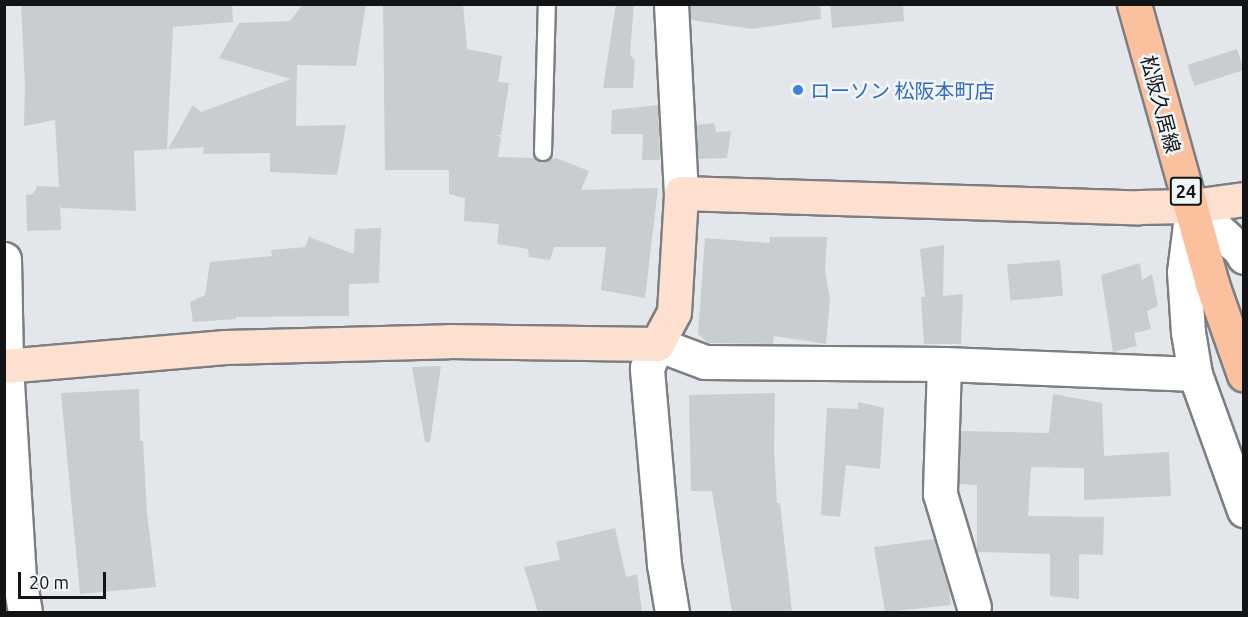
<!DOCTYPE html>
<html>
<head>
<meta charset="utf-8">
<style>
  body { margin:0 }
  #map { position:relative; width:1248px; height:617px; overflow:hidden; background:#e3e7eb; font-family:Ubuntu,"Noto Sans JP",sans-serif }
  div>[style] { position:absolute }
  .building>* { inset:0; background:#c8cdd0; transform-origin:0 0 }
  .roads { filter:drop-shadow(2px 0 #7b7f82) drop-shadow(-2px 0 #7b7f82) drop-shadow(0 2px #7b7f82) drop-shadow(0 -2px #7b7f82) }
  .lane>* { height:16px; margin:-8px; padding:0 8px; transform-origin:8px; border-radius:8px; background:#fff }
  .street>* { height:33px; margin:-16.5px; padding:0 16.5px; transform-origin:16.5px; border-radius:16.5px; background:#fff }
  .secondary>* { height:33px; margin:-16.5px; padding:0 16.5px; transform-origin:16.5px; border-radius:16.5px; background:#fde0cf }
  .primary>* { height:33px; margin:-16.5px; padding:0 16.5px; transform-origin:16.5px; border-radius:16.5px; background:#fbc19e }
  .dots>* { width:16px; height:16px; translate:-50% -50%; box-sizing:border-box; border:3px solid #f0f5f8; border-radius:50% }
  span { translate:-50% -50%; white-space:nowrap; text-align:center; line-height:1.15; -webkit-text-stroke:5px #f0f5f8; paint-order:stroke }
  .shield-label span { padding:2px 4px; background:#f0f5f8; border:2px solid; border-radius:4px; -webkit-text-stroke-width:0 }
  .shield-label { font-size:18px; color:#121415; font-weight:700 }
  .shop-label { font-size:20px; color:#366cbe }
  .left { translate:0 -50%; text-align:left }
  .street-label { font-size:20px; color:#121415 }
  .frame { position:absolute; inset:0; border:6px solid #121415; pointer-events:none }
  .scale { position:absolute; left:18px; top:572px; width:88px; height:27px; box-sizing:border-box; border:3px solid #121415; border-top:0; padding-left:8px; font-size:18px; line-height:21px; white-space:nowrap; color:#121415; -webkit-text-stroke:4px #f0f5f8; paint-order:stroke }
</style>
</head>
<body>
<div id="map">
  <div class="building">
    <div style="clip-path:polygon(21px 4px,232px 4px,233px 22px,173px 27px,167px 149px,134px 151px,136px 211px,61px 208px,60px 204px,61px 230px,27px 231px,26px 195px,33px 194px,37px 186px,59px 187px,55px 120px,24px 126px,25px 86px)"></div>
    <div style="clip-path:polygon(303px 4px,366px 4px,356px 66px,297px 65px,296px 126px,346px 125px,337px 175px,270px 172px,270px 153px,203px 154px,204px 147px,168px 149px,193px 105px,201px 112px,291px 79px,219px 58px,239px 23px,290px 21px)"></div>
    <div style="clip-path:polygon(383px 4px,463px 4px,467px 49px,502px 56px,498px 82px,509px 83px,501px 135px,495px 135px,501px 137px,498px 157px,534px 158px,542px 162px,556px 158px,589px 171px,581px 190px,658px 188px,645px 298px,601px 290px,606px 247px,554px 247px,550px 260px,529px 257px,528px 249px,497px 244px,499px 224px,464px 221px,465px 198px,449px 194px,449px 170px,385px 170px)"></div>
    <div style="clip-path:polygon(616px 4px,634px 4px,630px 55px,635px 60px,633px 88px,603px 88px)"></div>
    <div style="clip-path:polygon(690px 4px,820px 4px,821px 19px,752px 29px,691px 20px)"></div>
    <div style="clip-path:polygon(830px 4px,903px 4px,904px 21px,832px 28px)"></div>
    <div style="left:1237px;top:49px;width:22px;height:52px;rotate:72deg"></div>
    <div style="clip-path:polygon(658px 105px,660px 160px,642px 160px,643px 134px,611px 134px,612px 110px)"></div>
    <div style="clip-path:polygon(714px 123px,716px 132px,731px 131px,727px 158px,698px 159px,696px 125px)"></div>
    <div style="clip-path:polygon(381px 228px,379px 283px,349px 284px,349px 316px,236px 317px,236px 319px,193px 322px,190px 302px,205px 295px,210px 262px,272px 256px,271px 250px,305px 247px,309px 237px,354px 254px,355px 229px)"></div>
    <div style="clip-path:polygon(770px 237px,827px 237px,825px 271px,830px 299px,826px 344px,774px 336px,773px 344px,708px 343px,698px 334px,705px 238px,770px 243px)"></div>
    <div style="clip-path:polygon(944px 245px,943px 296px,963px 294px,961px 344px,924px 344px,921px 297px,925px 297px,920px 249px)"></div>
    <div style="left:1060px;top:260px;width:36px;height:53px;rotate:85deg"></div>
    <div style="clip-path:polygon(1140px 263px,1142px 280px,1152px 274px,1158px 306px,1147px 311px,1151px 329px,1134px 333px,1137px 346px,1113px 352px,1101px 275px)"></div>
    <div style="clip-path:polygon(441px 366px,430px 442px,425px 442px,412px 367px)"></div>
    <div style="clip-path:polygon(139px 389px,140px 441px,143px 441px,147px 512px,156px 587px,80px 594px,61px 393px)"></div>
    <div style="clip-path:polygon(775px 393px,774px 451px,777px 503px,780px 503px,792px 612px,732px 612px,712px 491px,691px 491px,689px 395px)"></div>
    <div style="clip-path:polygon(1053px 394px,1102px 403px,1104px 456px,1169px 452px,1171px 496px,1084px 500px,1084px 468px,1031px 467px,1028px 516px,1104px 517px,1103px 555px,1079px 554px,1079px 599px,1050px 596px,1050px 554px,977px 552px,977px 485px,959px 484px,961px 431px,1049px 433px)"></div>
    <div style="clip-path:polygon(858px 402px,884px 408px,880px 469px,846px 465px,840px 517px,821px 515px,827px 408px,858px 409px)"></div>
    <div style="clip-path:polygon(615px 528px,626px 577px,637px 574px,642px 612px,538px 612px,524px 567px,560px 560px,556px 542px)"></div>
    <div style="clip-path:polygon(934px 539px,949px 590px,951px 605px,885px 612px,874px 547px)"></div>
  </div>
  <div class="roads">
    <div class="lane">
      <div style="left:543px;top:152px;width:148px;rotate:-88.5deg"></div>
    </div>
    <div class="street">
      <div style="left:671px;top:4px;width:189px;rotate:87deg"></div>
      <div style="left:1192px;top:206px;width:65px;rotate:42.5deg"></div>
      <div style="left:1240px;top:250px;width:8px;rotate:60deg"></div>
      <div style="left:1192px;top:208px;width:64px;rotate:97.1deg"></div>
      <div style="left:1184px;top:272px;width:60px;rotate:86.2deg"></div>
      <div style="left:1188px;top:332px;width:43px;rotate:80.5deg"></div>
      <div style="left:1195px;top:374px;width:145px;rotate:70.2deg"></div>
      <div style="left:4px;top:259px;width:107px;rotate:88.9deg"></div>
      <div style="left:6px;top:366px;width:212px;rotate:86.5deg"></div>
      <div style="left:19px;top:578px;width:35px;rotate:80deg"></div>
      <div style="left:944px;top:364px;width:130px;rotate:91.8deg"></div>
      <div style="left:940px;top:494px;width:118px;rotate:73.3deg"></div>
      <div style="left:672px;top:612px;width:49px;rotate:-99.5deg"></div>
      <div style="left:664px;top:564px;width:197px;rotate:-95deg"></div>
      <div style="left:647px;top:368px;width:26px;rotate:-67deg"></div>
      <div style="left:657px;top:344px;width:51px;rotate:20.6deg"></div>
      <div style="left:705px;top:362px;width:239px;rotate:0.5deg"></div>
      <div style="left:944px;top:364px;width:251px;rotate:2.3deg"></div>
    </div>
    <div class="secondary">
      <div style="left:4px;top:366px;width:222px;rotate:-4.9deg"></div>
      <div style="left:225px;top:347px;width:224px;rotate:-1.5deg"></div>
      <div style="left:449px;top:341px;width:208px;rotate:0.8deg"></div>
      <div style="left:657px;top:344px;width:36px;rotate:-62deg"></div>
      <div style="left:674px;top:312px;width:119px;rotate:-86.6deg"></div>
      <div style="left:681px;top:193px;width:458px;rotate:1.8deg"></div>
      <div style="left:1139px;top:207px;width:53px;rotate:-1.1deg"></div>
      <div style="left:1192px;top:206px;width:52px;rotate:-7.7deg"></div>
    </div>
    <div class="primary">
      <div style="left:1134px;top:4px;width:291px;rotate:74.4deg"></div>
      <div style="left:1212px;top:284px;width:96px;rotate:70.6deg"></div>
    </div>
  </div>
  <div class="dots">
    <div style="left:798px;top:90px;background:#3f7fe0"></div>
  </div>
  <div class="shield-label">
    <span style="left:1186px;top:191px">24</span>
  </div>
  <div class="shop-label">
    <span class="left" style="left:810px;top:90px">ローソン 松阪本町店</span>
  </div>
  <div class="street-label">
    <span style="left:1161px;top:104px;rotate:75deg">松阪久居線</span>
  </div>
  <div class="frame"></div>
  <div class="scale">20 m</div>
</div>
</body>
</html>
